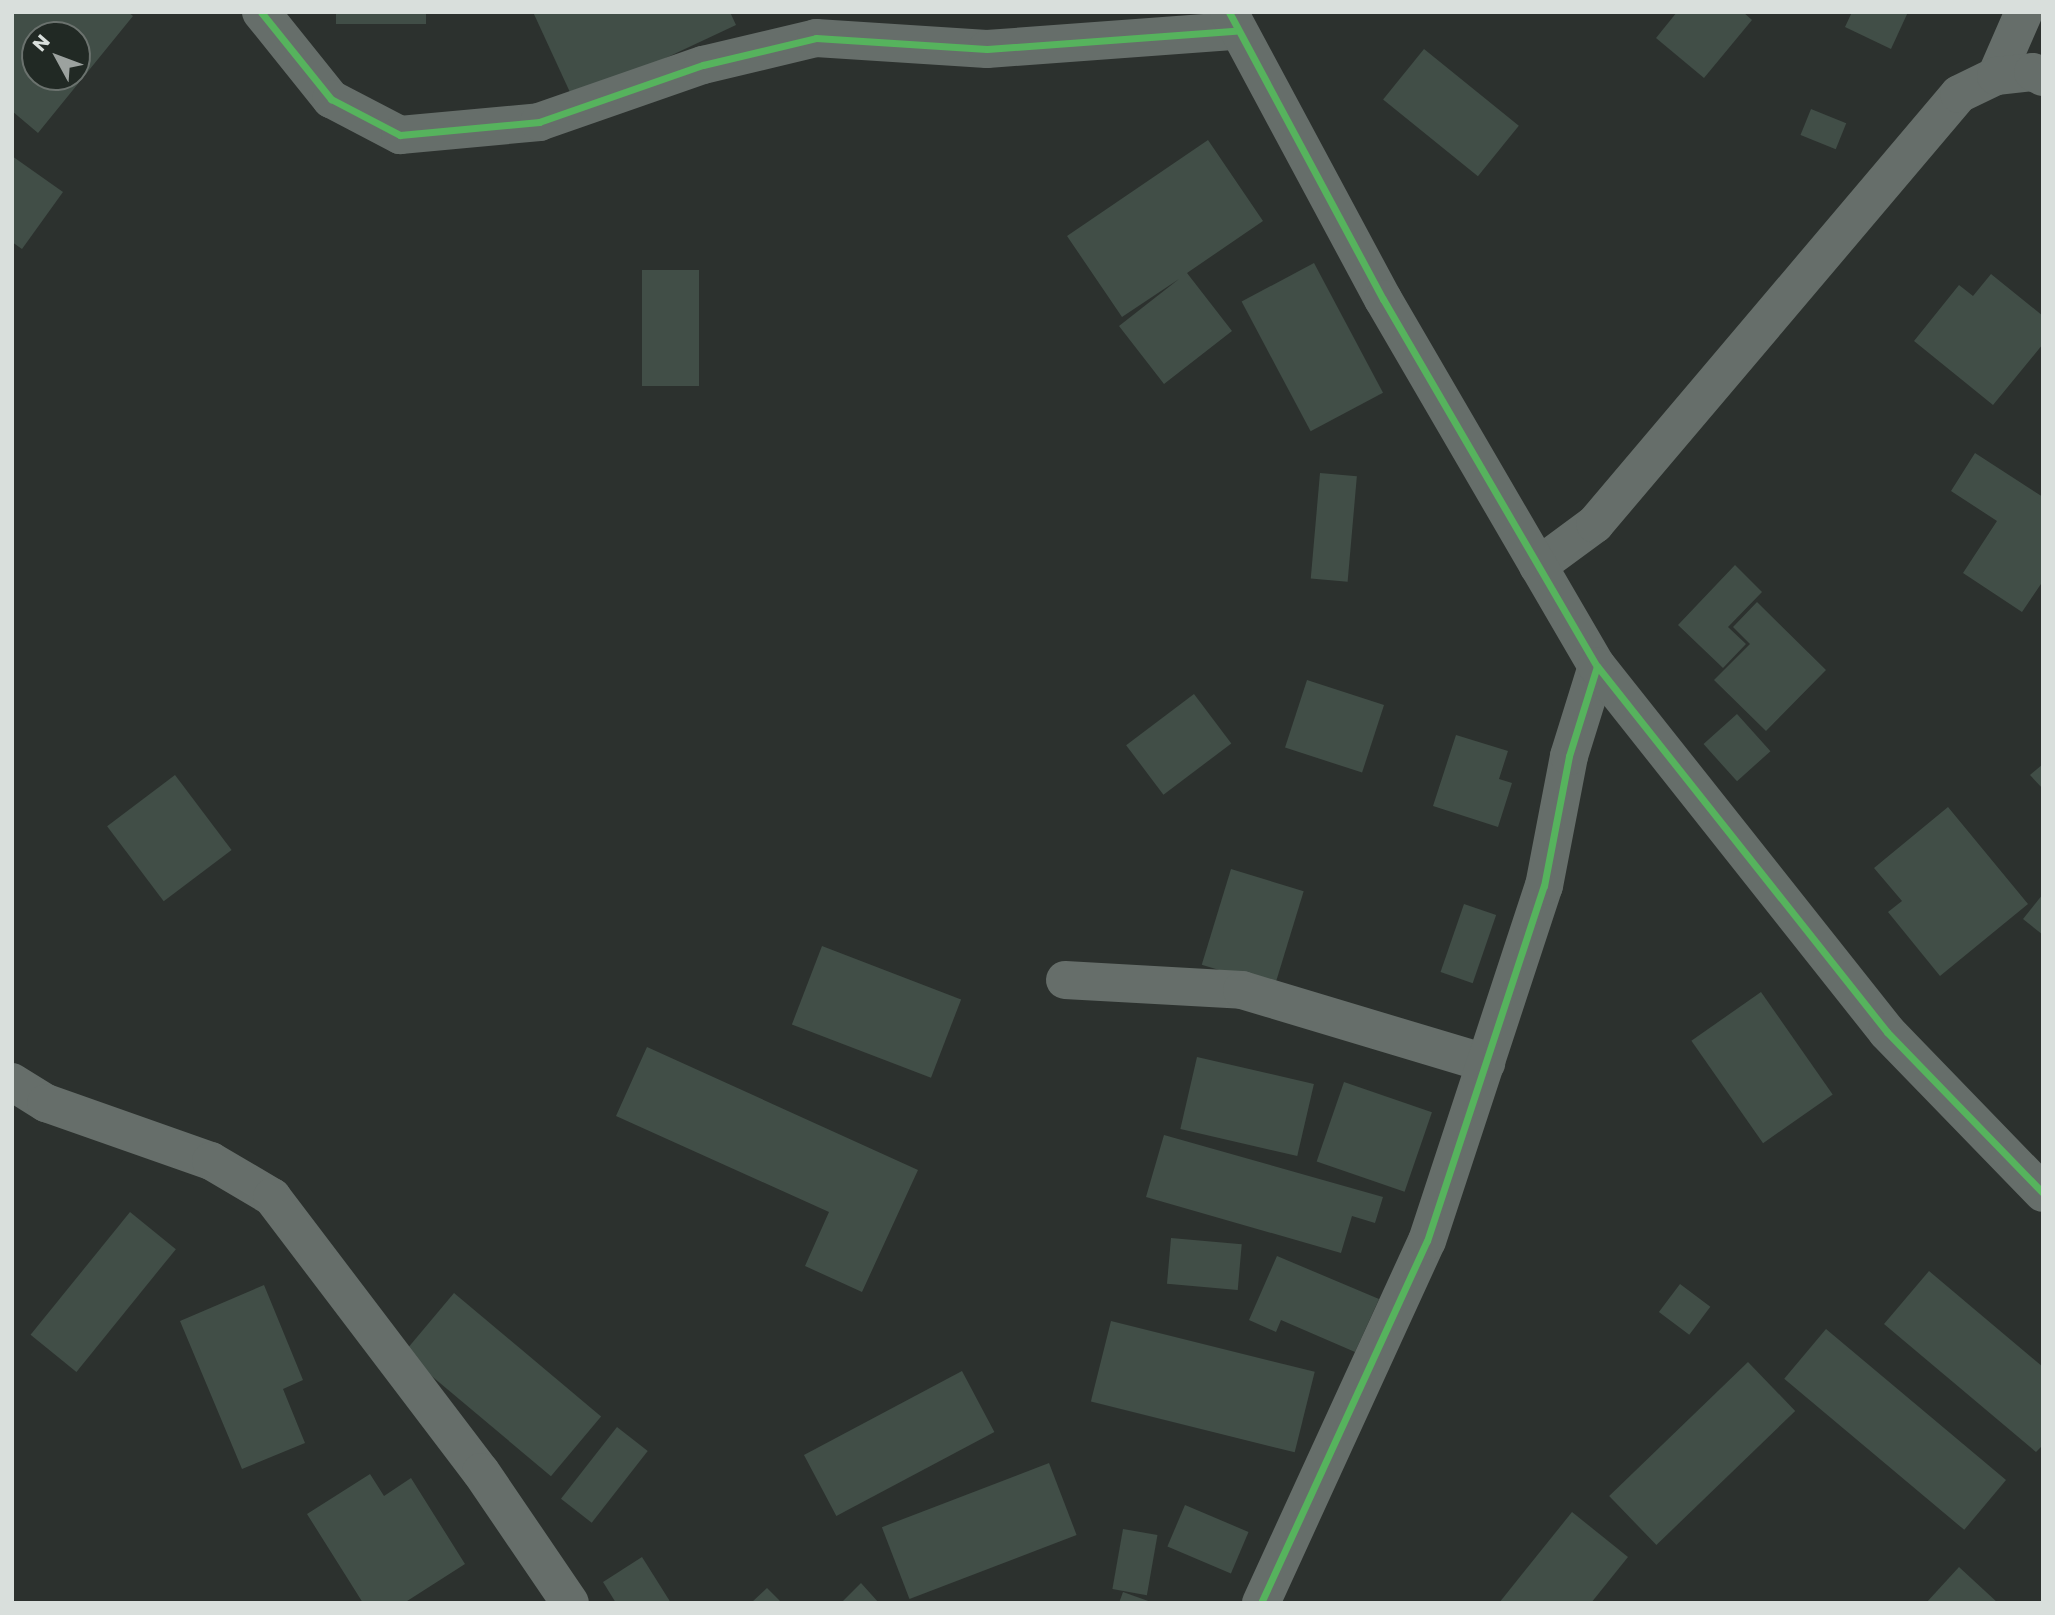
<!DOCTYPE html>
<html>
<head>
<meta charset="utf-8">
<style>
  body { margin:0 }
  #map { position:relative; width:2055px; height:1615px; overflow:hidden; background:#2c312e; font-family:Poppins,sans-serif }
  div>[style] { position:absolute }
  .building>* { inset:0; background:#414e47; transform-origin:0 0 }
  .minor>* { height:38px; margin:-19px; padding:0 19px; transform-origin:19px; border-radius:19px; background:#666e6a }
  .tertiary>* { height:38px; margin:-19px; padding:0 19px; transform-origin:19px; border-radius:19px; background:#666e6a }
  .cycleway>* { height:7px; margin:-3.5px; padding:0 3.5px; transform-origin:3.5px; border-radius:3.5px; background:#56b35d }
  span { translate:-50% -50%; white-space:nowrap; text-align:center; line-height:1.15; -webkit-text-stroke:7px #212924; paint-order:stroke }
  .frame { position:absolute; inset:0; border:14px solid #d9dfdc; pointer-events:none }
  .north { position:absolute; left:21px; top:21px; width:70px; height:70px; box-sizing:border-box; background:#212924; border:2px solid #6b726e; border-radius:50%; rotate:311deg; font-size:19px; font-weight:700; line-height:28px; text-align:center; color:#d9dfdc }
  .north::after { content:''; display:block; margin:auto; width:24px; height:32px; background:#9ca29f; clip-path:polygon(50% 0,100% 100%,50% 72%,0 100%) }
</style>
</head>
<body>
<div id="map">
  <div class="building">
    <div style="clip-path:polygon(evenodd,12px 12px,128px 12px,133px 16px,38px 133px,12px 111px,12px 12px,35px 35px,77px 35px,77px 77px,35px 77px,35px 35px)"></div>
    <div style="left:336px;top:12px;width:90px;height:12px"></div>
    <div style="clip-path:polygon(533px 12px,730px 12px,736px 25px,574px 101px)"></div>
    <div style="clip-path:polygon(1677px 12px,1743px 12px,1752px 20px,1704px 78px,1656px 38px)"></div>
    <div style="clip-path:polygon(1852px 12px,1908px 12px,1891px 49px,1845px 27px)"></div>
    <div style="left:1424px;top:49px;width:122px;height:65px;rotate:39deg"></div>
    <div style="left:1811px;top:109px;width:38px;height:28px;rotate:22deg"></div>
    <div style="clip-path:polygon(1208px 140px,1263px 221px,1187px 273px,1232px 331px,1164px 384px,1119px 326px,1179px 279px,1122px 317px,1067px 236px)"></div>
    <div style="clip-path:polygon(12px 156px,63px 192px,22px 249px,12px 242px)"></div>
    <div style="left:1314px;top:263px;width:147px;height:82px;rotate:62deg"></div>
    <div style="left:699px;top:270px;width:116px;height:57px;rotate:90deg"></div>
    <div style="clip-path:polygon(1991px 274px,2043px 316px,2043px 344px,1993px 405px,1914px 341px,1959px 285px,1973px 296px)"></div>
    <div style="clip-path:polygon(1975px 453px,2043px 497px,2043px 581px,2022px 612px,1963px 573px,1997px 521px,1951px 491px)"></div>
    <div style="left:1320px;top:473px;width:37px;height:106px;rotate:5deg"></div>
    <div style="clip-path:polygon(1735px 565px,1762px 592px,1728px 627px,1746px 644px,1723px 668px,1678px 625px)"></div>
    <div style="clip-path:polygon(1757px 602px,1826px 670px,1766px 731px,1714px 680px,1750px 644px,1733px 627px)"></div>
    <div style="left:1307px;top:680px;width:81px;height:71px;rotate:18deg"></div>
    <div style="left:1194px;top:694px;width:62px;height:85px;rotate:53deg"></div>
    <div style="left:1737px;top:714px;width:50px;height:45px;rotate:48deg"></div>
    <div style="clip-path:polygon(1456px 735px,1508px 751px,1499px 779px,1512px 783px,1498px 827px,1433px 806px)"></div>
    <div style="clip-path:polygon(2043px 764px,2043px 789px,2030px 775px)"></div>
    <div style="left:175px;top:775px;width:94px;height:85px;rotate:53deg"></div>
    <div style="clip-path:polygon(1948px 807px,2028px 904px,1940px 976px,1888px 912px,1902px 901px,1874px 868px)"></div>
    <div style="left:1231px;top:869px;width:76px;height:100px;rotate:17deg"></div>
    <div style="clip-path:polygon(2043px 894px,2043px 935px,2023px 919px)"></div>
    <div style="left:1464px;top:904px;width:34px;height:72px;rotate:19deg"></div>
    <div style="left:822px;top:946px;width:149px;height:84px;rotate:21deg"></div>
    <div style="left:1761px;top:992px;width:125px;height:85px;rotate:55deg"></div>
    <div style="clip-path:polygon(647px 1047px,918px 1170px,862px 1292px,805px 1266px,829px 1212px,616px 1116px)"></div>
    <div style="left:1197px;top:1057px;width:120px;height:74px;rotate:13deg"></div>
    <div style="left:1344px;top:1082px;width:93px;height:84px;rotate:19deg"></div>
    <div style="clip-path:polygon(1164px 1135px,1383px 1197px,1375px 1223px,1352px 1216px,1341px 1253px,1146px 1197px)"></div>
    <div style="left:130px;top:1212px;width:59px;height:158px;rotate:39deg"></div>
    <div style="left:1171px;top:1238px;width:71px;height:46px;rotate:5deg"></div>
    <div style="clip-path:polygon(1277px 1256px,1379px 1299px,1355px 1352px,1281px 1320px,1276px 1332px,1249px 1320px)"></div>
    <div style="clip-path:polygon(1929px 1271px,2043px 1367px,2043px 1445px,2036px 1452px,1884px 1324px)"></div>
    <div style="left:1680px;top:1284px;width:38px;height:35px;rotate:37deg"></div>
    <div style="clip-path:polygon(264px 1285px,303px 1380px,283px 1389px,305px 1443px,242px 1469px,180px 1321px)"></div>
    <div style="left:454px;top:1293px;width:192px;height:78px;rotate:40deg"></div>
    <div style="left:1111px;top:1321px;width:210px;height:83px;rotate:14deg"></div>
    <div style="left:1826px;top:1329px;width:235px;height:65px;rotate:40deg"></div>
    <div style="left:1748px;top:1362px;width:68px;height:193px;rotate:46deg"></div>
    <div style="left:962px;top:1371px;width:69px;height:179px;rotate:62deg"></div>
    <div style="left:617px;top:1427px;width:39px;height:91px;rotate:38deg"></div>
    <div style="left:1049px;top:1463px;width:77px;height:179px;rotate:69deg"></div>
    <div style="clip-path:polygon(370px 1474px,384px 1496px,411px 1478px,465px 1564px,404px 1603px,363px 1603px,307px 1514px)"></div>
    <div style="left:1185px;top:1505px;width:69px;height:45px;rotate:23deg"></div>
    <div style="clip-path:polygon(1572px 1512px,1628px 1557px,1591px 1603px,1499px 1603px)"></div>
    <div style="left:1123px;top:1529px;width:35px;height:61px;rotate:10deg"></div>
    <div style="clip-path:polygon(642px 1557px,671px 1603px,616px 1603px,603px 1582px)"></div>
    <div style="clip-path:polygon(1959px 1567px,1998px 1603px,1926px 1603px)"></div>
    <div style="clip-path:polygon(861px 1583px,879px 1603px,841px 1603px)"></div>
    <div style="clip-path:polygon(767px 1588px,782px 1603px,751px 1603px)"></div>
    <div style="clip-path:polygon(1123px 1592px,1151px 1602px,1151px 1603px,1119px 1603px)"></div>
  </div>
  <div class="minor">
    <div style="left:261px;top:12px;width:112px;rotate:51.2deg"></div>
    <div style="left:331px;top:99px;width:78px;rotate:27.6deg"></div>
    <div style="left:400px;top:135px;width:140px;rotate:-5.3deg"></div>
    <div style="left:539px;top:122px;width:174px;rotate:-19.2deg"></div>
    <div style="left:703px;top:65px;width:116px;rotate:-13.4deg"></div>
    <div style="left:816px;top:38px;width:171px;rotate:3.7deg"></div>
    <div style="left:987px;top:49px;width:249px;rotate:-4.2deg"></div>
    <div style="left:1996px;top:76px;width:70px;rotate:-66.4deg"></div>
    <div style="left:1538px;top:566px;width:71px;rotate:-36.4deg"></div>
    <div style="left:1595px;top:524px;width:563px;rotate:-49.75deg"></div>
    <div style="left:1959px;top:94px;width:41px;rotate:-25.9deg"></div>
    <div style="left:1996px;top:76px;width:37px;rotate:-6deg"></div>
    <div style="left:2033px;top:72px;width:11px;rotate:27deg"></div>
    <div style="left:1065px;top:980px;width:177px;rotate:3.2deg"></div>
    <div style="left:1242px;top:990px;width:255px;rotate:16.7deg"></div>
    <div style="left:12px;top:1082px;width:40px;rotate:32deg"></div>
    <div style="left:46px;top:1103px;width:175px;rotate:19.4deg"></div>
    <div style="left:211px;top:1161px;width:71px;rotate:30.5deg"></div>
    <div style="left:272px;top:1197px;width:345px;rotate:52.8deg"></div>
    <div style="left:481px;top:1472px;width:158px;rotate:55.8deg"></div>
    <div style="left:1261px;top:1603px;width:398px;rotate:-65.4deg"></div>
    <div style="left:1427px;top:1241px;width:374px;rotate:-71.8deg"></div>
    <div style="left:1544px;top:886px;width:132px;rotate:-79.1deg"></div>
    <div style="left:1569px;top:756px;width:94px;rotate:-72.7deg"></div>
  </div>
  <div class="tertiary">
    <div style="left:1229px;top:12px;width:326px;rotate:61.8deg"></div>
    <div style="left:1383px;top:299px;width:425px;rotate:59.8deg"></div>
    <div style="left:1597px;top:666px;width:467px;rotate:51.6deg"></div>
    <div style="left:1887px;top:1032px;width:224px;rotate:45.9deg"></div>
  </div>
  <div class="cycleway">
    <div style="left:261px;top:12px;width:112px;rotate:51.2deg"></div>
    <div style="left:331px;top:99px;width:78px;rotate:27.6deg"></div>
    <div style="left:400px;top:135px;width:140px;rotate:-5.3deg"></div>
    <div style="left:539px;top:122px;width:174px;rotate:-19.2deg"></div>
    <div style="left:703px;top:65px;width:116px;rotate:-13.4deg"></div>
    <div style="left:816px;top:38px;width:171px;rotate:3.7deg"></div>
    <div style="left:987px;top:49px;width:249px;rotate:-4.2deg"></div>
    <div style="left:1229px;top:12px;width:326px;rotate:61.8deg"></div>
    <div style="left:1383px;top:299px;width:425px;rotate:59.8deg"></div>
    <div style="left:1597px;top:666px;width:467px;rotate:51.6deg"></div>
    <div style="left:1887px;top:1032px;width:224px;rotate:45.9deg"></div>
    <div style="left:1261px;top:1603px;width:398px;rotate:-65.4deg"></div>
    <div style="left:1427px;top:1241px;width:374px;rotate:-71.8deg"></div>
    <div style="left:1544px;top:886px;width:132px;rotate:-79.1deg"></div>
    <div style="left:1569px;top:756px;width:94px;rotate:-72.7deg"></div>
  </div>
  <div class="frame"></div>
  <div class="north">N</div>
</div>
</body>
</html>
